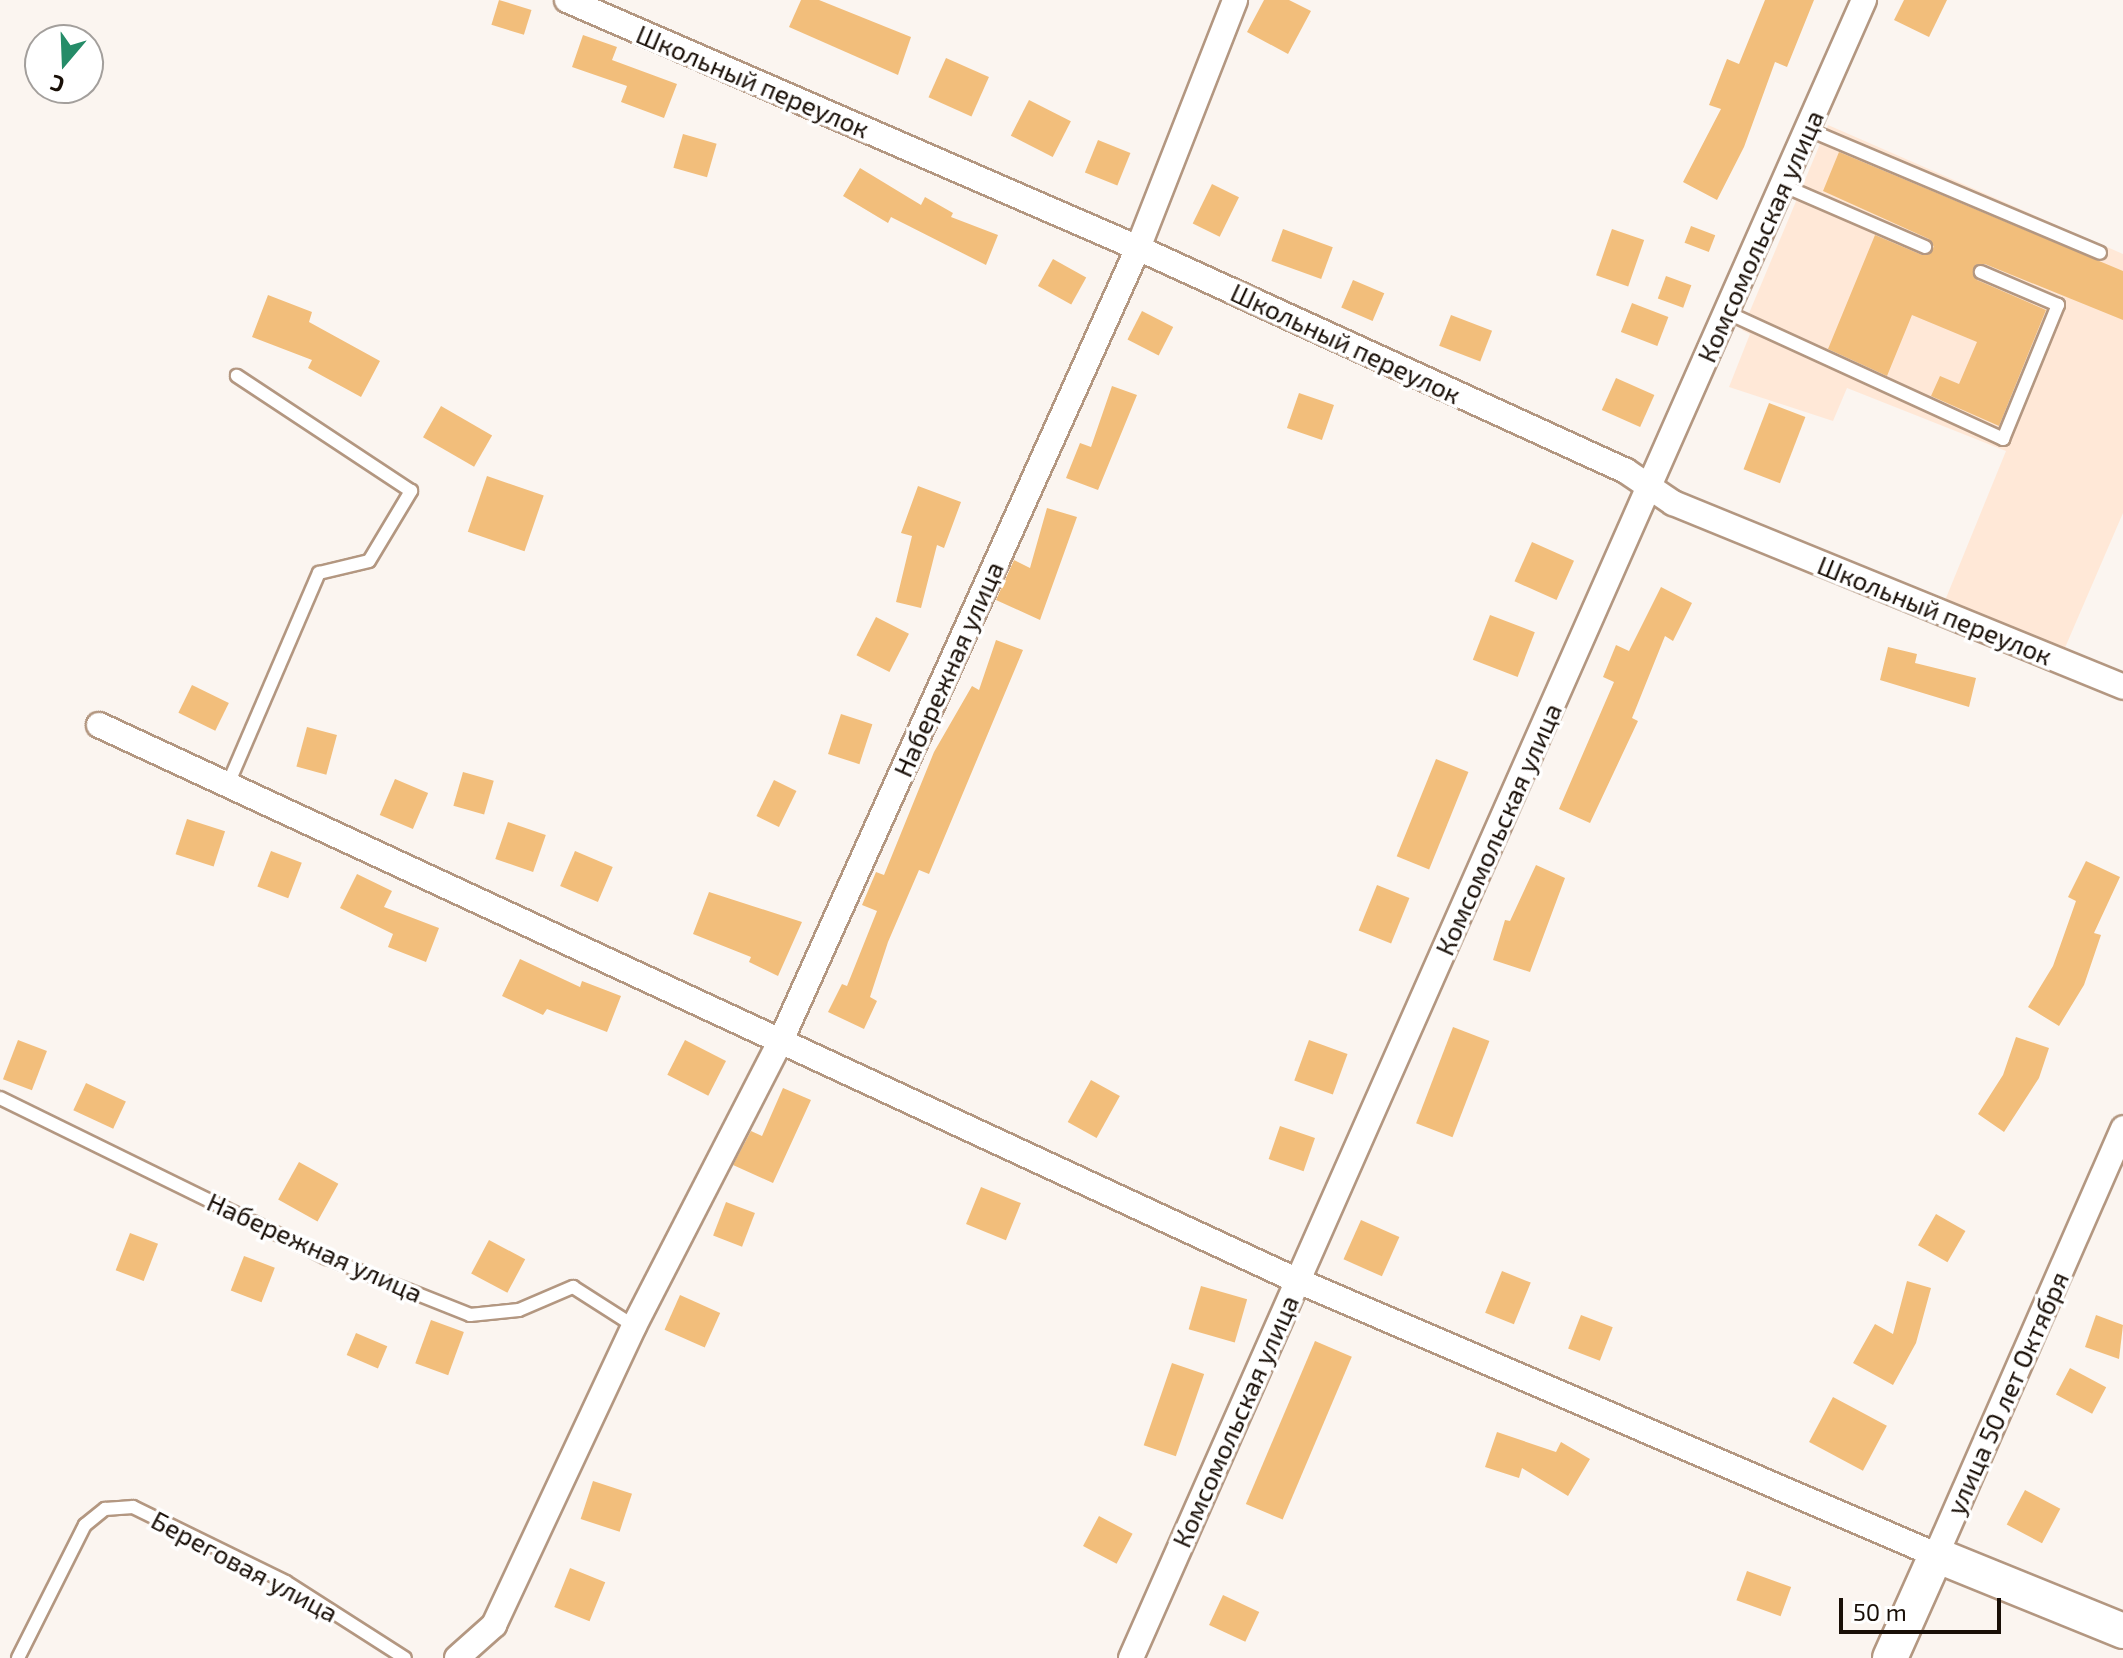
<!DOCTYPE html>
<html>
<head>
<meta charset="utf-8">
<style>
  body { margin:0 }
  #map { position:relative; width:2123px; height:1658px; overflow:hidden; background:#fbf5f0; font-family:"Exo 2",sans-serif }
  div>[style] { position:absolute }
  .built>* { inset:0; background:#ffe8d7 }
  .building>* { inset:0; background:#f2be7b; transform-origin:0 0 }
  .roads { filter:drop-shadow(2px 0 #b39781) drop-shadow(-2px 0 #b39781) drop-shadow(0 2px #b39781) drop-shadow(0 -2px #b39781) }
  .lane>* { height:12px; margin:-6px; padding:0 6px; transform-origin:6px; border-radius:6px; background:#fff }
  .street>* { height:24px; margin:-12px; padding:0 12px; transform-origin:12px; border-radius:12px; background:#fff }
  .secondary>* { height:34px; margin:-17px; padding:0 17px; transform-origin:17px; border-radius:17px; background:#fff }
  span { translate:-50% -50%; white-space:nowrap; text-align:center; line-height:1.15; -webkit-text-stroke:7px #fff; paint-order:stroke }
  .street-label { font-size:26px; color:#190f07 }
  .north { position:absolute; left:24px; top:24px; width:80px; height:80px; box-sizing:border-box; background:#fff; border:2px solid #a39f9c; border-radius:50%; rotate:199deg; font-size:22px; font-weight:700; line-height:32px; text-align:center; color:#190f07 }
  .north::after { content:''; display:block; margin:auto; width:28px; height:36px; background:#258c68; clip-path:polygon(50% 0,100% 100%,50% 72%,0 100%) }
  .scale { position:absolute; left:1839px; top:1598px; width:162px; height:36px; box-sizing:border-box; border:4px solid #190f07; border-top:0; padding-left:10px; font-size:24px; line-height:28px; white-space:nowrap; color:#190f07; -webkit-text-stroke:6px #fff; paint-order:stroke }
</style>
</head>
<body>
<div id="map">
  <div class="built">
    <div style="clip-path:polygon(1828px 125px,2123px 254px,2123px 513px,2064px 650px,1944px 603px,2006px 451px,1847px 388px,1833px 421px,1729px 387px,1750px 334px,1742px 330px)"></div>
  </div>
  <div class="building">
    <div style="left:499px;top:0;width:34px;height:26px;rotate:17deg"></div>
    <div style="clip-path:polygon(801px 0,819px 0,911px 37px,898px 75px,789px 27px)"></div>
    <div style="clip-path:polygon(1264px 0,1289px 0,1311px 11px,1288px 54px,1247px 32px)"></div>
    <div style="clip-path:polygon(1765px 0,1814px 0,1787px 67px,1775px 62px,1744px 147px,1717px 200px,1683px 182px,1721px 109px,1709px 105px,1727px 59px,1739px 64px)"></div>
    <div style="clip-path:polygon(1904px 0,1947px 0,1929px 37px,1894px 20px)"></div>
    <div style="clip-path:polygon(583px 35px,617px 47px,612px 60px,677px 84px,664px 118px,621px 102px,627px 86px,572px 67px)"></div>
    <div style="left:946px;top:58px;width:47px;height:43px;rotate:24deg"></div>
    <div style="left:1029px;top:100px;width:47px;height:40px;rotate:27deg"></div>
    <div style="left:683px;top:134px;width:35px;height:35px;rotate:16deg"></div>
    <div style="left:1098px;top:140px;width:35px;height:35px;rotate:22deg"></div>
    <div style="clip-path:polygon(1839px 152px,2123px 271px,2123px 320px,1985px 264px,1975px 265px,1977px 280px,2046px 310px,1999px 426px,1931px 396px,1940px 376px,1959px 384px,1977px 342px,1912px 315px,1887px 376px,1828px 349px,1875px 235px,1922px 255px,1934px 247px,1929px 239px,1823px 191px)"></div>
    <div style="clip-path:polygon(860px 168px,921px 205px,925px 197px,953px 213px,951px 217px,998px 235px,986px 265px,891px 217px,888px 223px,843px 196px)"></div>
    <div style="left:1212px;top:184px;width:30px;height:44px;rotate:26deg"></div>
    <div style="left:1691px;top:226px;width:26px;height:18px;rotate:21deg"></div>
    <div style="left:1283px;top:229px;width:53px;height:34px;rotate:20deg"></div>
    <div style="left:1612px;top:229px;width:34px;height:49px;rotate:19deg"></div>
    <div style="left:1053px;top:259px;width:38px;height:31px;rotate:29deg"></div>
    <div style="left:1666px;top:276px;width:27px;height:24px;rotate:20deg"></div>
    <div style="left:1353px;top:280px;width:34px;height:30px;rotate:23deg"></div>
    <div style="clip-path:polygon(268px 295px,312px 312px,309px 322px,380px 361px,361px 397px,308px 368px,312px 360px,252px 337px)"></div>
    <div style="left:1632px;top:303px;width:39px;height:31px;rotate:21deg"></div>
    <div style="left:1142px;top:311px;width:35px;height:32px;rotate:27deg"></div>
    <div style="left:1451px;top:315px;width:44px;height:33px;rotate:21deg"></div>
    <div style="left:1616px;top:378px;width:42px;height:35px;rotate:24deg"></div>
    <div style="clip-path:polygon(1112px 386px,1137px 395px,1098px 490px,1066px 478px,1080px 443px,1091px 447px)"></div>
    <div style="left:1299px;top:393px;width:37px;height:37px;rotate:19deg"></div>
    <div style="left:1769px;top:403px;width:39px;height:71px;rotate:21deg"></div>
    <div style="left:441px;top:406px;width:59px;height:36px;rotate:30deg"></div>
    <div style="left:487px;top:476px;width:60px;height:59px;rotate:19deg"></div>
    <div style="clip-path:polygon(918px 486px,961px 502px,944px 548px,937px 545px,921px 608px,896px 602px,912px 536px,901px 533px)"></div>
    <div style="clip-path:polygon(1047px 508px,1077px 517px,1040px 620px,996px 600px,1014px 560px,1030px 568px)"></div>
    <div style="left:1532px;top:542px;width:46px;height:43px;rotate:24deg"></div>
    <div style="clip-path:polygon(1661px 587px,1692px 603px,1673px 641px,1665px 636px,1632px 718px,1638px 721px,1590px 823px,1559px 809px,1614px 682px,1603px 677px,1616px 645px,1629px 651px)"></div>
    <div style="left:1490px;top:615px;width:48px;height:48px;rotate:21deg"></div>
    <div style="left:876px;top:617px;width:37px;height:43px;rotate:27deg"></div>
    <div style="clip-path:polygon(996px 640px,1023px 650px,929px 874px,919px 870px,888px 942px,870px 997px,877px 1001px,864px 1029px,828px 1012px,842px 984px,847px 986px,877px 911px,862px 905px,876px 872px,884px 875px,934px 752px,972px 686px,979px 690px)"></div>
    <div style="clip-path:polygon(1888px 647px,1917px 654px,1915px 663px,1976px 678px,1969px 707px,1880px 680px)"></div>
    <div style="left:192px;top:685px;width:41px;height:31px;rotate:26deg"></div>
    <div style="left:841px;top:714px;width:33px;height:42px;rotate:18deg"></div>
    <div style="left:307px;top:727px;width:31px;height:41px;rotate:15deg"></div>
    <div style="left:1436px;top:759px;width:35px;height:105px;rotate:22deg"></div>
    <div style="left:463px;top:772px;width:32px;height:35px;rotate:16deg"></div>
    <div style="left:395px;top:779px;width:36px;height:39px;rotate:23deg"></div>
    <div style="left:774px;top:780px;width:25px;height:40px;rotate:26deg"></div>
    <div style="left:187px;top:819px;width:40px;height:37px;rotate:18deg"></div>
    <div style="left:508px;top:822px;width:40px;height:39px;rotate:19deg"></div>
    <div style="left:271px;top:851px;width:33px;height:38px;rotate:21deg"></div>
    <div style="left:575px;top:851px;width:41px;height:38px;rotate:23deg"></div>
    <div style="clip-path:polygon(2086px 861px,2120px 877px,2094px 933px,2101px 935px,2084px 985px,2059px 1026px,2028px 1007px,2053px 966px,2076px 901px,2068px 897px)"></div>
    <div style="clip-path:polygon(1536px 865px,1565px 878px,1530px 972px,1493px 960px,1505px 920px,1510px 921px)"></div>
    <div style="clip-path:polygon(357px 874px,392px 891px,384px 907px,439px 928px,426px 962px,388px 947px,393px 934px,340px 908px)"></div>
    <div style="left:1377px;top:885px;width:35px;height:49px;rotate:22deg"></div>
    <div style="clip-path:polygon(709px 892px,802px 922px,778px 976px,749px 962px,751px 957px,693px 934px)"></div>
    <div style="clip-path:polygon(520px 959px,580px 987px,582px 981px,621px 996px,607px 1032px,547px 1009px,543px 1015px,502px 996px)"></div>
    <div style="left:1453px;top:1027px;width:39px;height:103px;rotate:21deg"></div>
    <div style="clip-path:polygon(2016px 1037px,2049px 1048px,2039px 1078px,2004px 1132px,1978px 1114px,2003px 1075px)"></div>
    <div style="left:18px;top:1040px;width:31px;height:42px;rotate:21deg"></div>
    <div style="left:685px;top:1040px;width:46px;height:39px;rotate:27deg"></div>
    <div style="left:1309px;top:1040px;width:41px;height:43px;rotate:20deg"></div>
    <div style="left:1091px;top:1080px;width:33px;height:48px;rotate:29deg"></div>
    <div style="left:86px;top:1083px;width:44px;height:30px;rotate:25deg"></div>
    <div style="clip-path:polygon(783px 1088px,811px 1100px,773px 1183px,733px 1165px,751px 1131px,762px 1136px)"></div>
    <div style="left:1280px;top:1126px;width:37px;height:35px;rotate:19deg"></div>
    <div style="left:299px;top:1162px;width:45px;height:43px;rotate:29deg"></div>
    <div style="left:981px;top:1187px;width:43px;height:40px;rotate:22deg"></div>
    <div style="left:726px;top:1202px;width:31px;height:36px;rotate:21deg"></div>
    <div style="left:1936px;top:1214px;width:34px;height:36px;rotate:30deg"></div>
    <div style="left:1361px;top:1220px;width:42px;height:43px;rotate:24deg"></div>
    <div style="left:130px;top:1233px;width:30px;height:40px;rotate:21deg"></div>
    <div style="left:489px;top:1240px;width:41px;height:38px;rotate:28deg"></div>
    <div style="left:244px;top:1256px;width:33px;height:37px;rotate:21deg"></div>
    <div style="left:1502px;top:1271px;width:31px;height:45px;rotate:22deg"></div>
    <div style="clip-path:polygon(1907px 1281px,1931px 1288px,1916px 1343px,1893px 1385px,1853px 1363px,1875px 1324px,1893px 1334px)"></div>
    <div style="left:1201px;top:1286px;width:48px;height:45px;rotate:16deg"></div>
    <div style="left:680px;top:1295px;width:44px;height:38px;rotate:24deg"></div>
    <div style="left:1581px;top:1315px;width:34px;height:36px;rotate:21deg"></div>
    <div style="clip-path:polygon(2096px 1315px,2123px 1325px,2119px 1359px,2085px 1347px)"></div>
    <div style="left:431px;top:1320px;width:35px;height:46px;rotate:20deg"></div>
    <div style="left:356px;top:1333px;width:34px;height:24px;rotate:23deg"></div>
    <div style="left:1315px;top:1341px;width:40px;height:177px;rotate:23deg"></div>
    <div style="left:1172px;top:1363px;width:34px;height:87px;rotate:19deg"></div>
    <div style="left:2070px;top:1368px;width:41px;height:30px;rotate:28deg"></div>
    <div style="left:1833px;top:1397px;width:61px;height:51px;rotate:28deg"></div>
    <div style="clip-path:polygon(1497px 1432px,1556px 1452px,1561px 1442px,1590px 1459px,1568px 1496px,1522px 1468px,1519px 1478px,1485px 1467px)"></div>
    <div style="left:593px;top:1481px;width:41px;height:40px;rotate:18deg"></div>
    <div style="left:2025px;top:1490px;width:40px;height:39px;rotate:28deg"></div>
    <div style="left:1099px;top:1516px;width:38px;height:34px;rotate:28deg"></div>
    <div style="left:570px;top:1568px;width:38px;height:42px;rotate:22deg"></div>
    <div style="left:1747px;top:1571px;width:47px;height:31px;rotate:20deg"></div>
    <div style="left:1223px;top:1595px;width:40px;height:33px;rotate:25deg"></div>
  </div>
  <div class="roads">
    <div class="lane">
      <div style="left:1807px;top:129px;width:318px;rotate:22.9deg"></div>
      <div style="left:1782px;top:185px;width:156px;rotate:23.4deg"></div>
      <div style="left:1726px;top:312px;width:305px;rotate:24.6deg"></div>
      <div style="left:2003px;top:439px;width:145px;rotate:-67.7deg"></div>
      <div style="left:2058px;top:305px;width:84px;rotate:-156.8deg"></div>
      <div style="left:228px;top:784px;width:230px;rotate:-66.7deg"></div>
      <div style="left:319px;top:573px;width:51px;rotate:-13.5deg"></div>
      <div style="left:369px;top:561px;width:82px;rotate:-59deg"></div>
      <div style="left:411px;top:491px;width:209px;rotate:-146.5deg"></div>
      <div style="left:0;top:1098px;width:364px;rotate:26.1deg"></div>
      <div style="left:327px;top:1258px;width:154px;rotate:21.7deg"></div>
      <div style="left:470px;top:1315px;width:49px;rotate:-5.8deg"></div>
      <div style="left:519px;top:1310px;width:59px;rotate:-23.1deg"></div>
      <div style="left:573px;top:1287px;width:72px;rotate:32.6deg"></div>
      <div style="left:18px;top:1658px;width:149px;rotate:-63.3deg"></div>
      <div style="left:85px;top:1525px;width:26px;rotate:-39deg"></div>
      <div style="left:105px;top:1509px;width:28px;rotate:-4deg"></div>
      <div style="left:133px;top:1507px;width:170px;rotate:26.1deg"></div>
      <div style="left:286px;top:1582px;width:141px;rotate:32.6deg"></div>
    </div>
    <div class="street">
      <div style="left:567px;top:0;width:623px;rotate:23.48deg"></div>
      <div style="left:1138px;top:248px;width:537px;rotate:24.56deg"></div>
      <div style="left:1626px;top:471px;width:57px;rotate:34.2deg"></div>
      <div style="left:1673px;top:503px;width:486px;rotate:22.2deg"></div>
      <div style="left:99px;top:725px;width:1319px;rotate:24.88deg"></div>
      <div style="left:1296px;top:1280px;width:697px;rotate:23.25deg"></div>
      <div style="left:1936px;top:1555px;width:466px;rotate:-66.3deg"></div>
      <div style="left:457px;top:1658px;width:50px;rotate:-41.7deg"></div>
      <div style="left:494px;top:1625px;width:330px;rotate:-64.9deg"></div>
      <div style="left:634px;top:1326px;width:324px;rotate:-62.8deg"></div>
      <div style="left:782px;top:1038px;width:867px;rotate:-65.74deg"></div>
      <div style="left:1138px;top:248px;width:266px;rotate:-68.6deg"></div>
      <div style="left:1131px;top:1658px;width:1813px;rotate:-66.15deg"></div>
    </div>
    <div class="secondary">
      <div style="left:1890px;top:1658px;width:113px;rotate:-65.9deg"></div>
      <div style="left:1936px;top:1555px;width:202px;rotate:22.1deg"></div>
    </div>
  </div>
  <div class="street-label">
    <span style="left:753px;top:81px;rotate:23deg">Школьный переулок</span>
    <span style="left:1760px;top:236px;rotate:-66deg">Комсомольская улица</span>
    <span style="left:1346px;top:343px;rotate:25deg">Школьный переулок</span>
    <span style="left:1935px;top:610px;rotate:22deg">Школьный переулок</span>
    <span style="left:948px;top:669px;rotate:-66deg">Набережная улица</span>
    <span style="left:1498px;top:829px;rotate:-66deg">Комсомольская улица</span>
    <span style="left:315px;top:1247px;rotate:24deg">Набережная улица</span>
    <span style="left:2007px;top:1393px;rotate:-66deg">улица 50 лет Октября</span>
    <span style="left:1235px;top:1421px;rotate:-66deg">Комсомольская улица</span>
    <span style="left:245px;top:1566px;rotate:28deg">Береговая улица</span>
  </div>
  <div class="north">С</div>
  <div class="scale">50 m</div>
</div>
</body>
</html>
